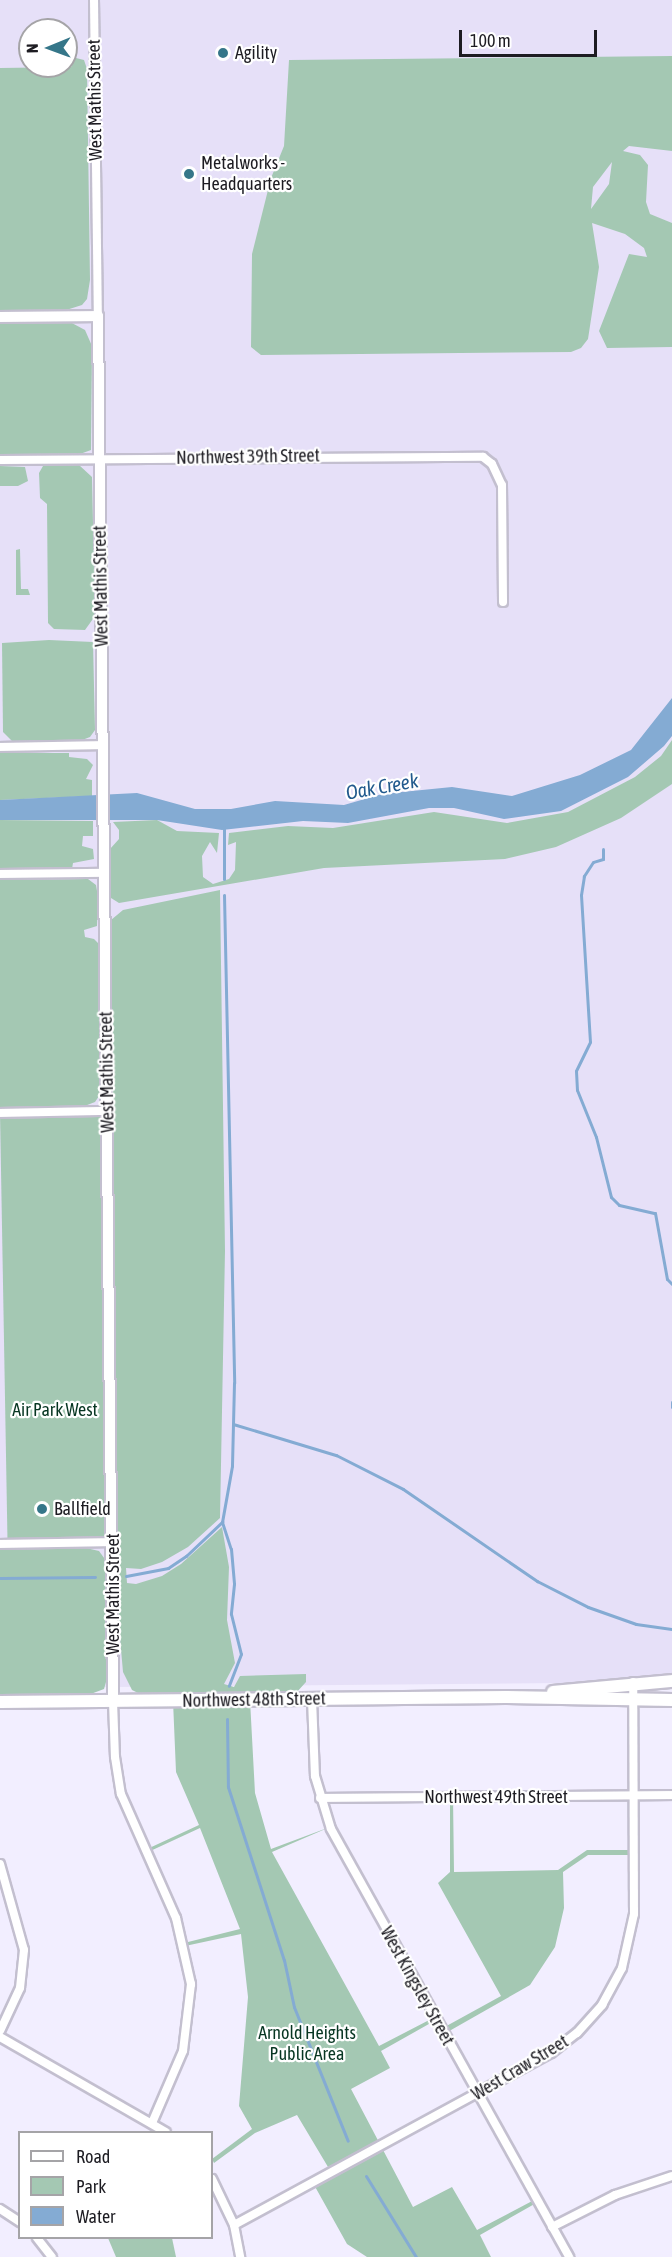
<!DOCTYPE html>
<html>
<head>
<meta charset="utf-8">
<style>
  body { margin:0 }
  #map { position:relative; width:672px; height:2257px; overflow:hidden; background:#f2eeff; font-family:"Asap Condensed",sans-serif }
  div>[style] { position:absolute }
  .built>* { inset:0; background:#e6e0f8 }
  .green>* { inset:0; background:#a4c8b3; transform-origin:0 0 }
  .water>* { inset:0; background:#84abd3 }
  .stream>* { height:3px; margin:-1.5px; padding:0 1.5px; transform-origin:1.5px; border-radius:1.5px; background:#84abd3 }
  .roads { filter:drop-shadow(2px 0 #c3bfcf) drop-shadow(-2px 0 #c3bfcf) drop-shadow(0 2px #c3bfcf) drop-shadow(0 -2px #c3bfcf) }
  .minor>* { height:8px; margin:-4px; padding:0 4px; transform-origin:4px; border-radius:4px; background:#fff }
  .tertiary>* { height:10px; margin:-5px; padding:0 5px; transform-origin:5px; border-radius:5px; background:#fff }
  .secondary>* { height:12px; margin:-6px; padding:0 6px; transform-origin:6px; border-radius:6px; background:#fff }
  .dots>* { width:16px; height:16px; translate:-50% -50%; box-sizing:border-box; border:3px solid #fff; border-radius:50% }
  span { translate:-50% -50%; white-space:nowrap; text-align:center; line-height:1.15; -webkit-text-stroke:4.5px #fff; paint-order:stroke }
  .poi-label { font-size:18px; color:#1d1c22 }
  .left { translate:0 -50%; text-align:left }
  .street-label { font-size:18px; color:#1d1c22 }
  .park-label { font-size:18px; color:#073622 }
  .water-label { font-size:20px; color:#215a8d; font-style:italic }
  .legend { position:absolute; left:18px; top:2131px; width:195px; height:108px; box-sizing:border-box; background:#fff; border:2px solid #a5a4a7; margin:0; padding:8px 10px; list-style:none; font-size:18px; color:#1d1c22 }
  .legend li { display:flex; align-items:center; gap:12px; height:30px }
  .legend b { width:30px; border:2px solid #a5a4a7 }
  .north { position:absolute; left:18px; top:18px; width:60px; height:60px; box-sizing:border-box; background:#fff; border:2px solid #a5a4a7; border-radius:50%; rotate:269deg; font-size:16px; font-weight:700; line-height:24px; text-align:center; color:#1d1c22 }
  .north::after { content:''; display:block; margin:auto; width:21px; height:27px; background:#357689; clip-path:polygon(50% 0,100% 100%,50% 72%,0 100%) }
  .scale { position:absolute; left:459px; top:30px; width:138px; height:27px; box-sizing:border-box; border:3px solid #1d1c22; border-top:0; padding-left:8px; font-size:18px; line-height:21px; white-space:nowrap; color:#1d1c22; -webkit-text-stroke:4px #fff; paint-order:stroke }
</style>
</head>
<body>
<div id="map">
  <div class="built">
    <div style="clip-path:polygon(evenodd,0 0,672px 0,672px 1682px,0 1688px,0 0,30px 30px,66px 30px,66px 66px,30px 66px,30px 30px)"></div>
  </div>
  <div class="green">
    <div style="clip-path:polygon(evenodd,672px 56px,672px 151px,629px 146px,623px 151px,640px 155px,648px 165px,646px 202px,650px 214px,672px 223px,672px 347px,607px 348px,599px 331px,629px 254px,647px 257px,644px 248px,625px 234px,592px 223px,599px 267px,588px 339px,581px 348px,571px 352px,261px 355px,251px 347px,252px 254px,271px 178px,284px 146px,289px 60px,672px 56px,612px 162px,609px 184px,591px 209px,593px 187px,612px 162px)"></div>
    <div style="clip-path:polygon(76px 58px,84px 60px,87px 69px,90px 280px,87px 299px,82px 305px,63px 311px,0 312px,0 68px,71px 67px)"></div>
    <div style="clip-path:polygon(70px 322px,85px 330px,92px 346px,91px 450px,80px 454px,0 456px,0 323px)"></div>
    <div style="clip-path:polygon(79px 465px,92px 477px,95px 616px,85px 630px,54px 629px,48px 623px,47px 504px,40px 498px,39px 473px,43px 466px)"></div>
    <div style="clip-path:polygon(0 466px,25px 467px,28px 481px,18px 486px,0 486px)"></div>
    <div style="clip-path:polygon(20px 549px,21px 589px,28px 589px,30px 595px,16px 595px,16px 550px)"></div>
    <div style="clip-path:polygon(49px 640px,93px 642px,95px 730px,90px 737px,77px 742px,13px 742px,3px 732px,2px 643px)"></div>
    <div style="clip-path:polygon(672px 740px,672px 784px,621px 818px,556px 847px,505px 859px,324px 868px,119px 903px,111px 898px,110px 849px,119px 839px,119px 830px,113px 822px,157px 820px,177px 831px,219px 833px,217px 853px,210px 842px,202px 856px,203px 877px,213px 884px,229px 879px,235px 870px,236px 842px,228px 845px,229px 833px,288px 826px,333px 828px,434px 812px,507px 823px,568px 812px,635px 777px,661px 756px)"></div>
    <div style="clip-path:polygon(0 753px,69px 753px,69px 757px,87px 759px,93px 765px,86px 779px,92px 780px,92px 796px,0 800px)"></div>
    <div style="clip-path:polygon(0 820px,93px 821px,93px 836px,83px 836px,82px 846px,93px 849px,94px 859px,73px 863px,72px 869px,0 870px)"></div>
    <div style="clip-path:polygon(88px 879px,96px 885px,98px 897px,97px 926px,84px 930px,85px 937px,94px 939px,100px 945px,99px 1096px,95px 1102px,82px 1107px,0 1109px,0 880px)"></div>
    <div style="clip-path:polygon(220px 890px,225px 1251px,220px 1518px,188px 1547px,162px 1562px,141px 1569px,126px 1568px,127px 1583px,136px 1584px,162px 1576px,181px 1564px,222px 1527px,229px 1567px,227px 1620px,235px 1663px,224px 1684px,234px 1687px,240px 1676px,306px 1674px,306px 1682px,296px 1693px,140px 1694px,132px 1690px,123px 1672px,118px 1615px,110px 929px,111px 920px,123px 910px)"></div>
    <div style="left:108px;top:1111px;width:431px;height:108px;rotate:89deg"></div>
    <div style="clip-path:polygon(86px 1548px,99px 1551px,107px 1562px,108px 1675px,104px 1689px,88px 1695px,0 1696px,0 1549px)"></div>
    <div style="clip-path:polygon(250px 1700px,255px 1793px,271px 1849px,330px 1827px,272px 1852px,379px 2046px,435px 2017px,436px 2020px,381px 2051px,390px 2068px,351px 2089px,413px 2207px,452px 2187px,477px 2230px,536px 2199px,538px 2202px,480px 2235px,491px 2257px,367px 2257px,347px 2244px,313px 2183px,331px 2172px,297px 2115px,255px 2133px,214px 2163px,212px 2159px,252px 2129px,239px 2106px,248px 1997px,241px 1934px,185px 1946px,184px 1943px,240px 1929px,200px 1828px,146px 1853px,145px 1850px,199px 1825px,176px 1772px,173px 1701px)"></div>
    <div style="clip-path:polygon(450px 1797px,453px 1797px,454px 1872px,558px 1870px,587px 1850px,633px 1850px,633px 1855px,588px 1855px,563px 1872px,564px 1908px,555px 1947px,530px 1985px,444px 2034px,441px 2029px,501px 1996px,438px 1883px,450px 1872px)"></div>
    <div style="clip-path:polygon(108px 2238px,172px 2238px,176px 2257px,116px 2257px)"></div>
  </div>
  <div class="water">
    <div style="clip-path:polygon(672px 698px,672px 736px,664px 746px,628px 777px,561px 811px,504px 819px,454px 808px,429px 808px,348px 823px,303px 821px,222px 830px,157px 820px,0 820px,0 800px,137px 793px,195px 809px,231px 809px,275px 801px,344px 805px,382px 794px,452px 787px,512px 796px,580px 775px,631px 750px)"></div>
  </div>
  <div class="stream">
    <div style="left:603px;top:849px;width:10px;rotate:90deg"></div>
    <div style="left:603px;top:859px;width:10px;rotate:163deg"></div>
    <div style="left:593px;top:862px;width:17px;rotate:123deg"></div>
    <div style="left:584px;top:876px;width:19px;rotate:99deg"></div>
    <div style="left:581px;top:895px;width:147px;rotate:86.5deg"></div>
    <div style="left:590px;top:1042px;width:32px;rotate:116deg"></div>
    <div style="left:576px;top:1071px;width:19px;rotate:87deg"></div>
    <div style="left:577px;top:1090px;width:51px;rotate:68deg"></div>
    <div style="left:596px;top:1137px;width:62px;rotate:76deg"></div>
    <div style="left:611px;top:1197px;width:11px;rotate:45deg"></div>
    <div style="left:619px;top:1205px;width:37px;rotate:13deg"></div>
    <div style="left:655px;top:1213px;width:67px;rotate:79.7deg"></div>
    <div style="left:667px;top:1279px;width:7px;rotate:45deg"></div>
    <div style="left:224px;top:879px;width:52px;rotate:-90deg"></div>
    <div style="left:224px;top:895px;width:488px;rotate:88.8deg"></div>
    <div style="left:234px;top:1383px;width:83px;rotate:91.4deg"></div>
    <div style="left:232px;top:1466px;width:57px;rotate:100.1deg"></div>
    <div style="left:222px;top:1522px;width:28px;rotate:72deg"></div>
    <div style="left:231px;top:1549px;width:35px;rotate:85deg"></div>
    <div style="left:234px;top:1584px;width:30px;rotate:96deg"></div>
    <div style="left:231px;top:1614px;width:41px;rotate:76deg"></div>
    <div style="left:241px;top:1654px;width:34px;rotate:111deg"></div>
    <div style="left:672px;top:1402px;width:5px;rotate:90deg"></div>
    <div style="left:233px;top:1424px;width:108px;rotate:16.8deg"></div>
    <div style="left:336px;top:1455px;width:75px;rotate:26.9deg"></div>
    <div style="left:403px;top:1489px;width:163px;rotate:34.5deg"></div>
    <div style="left:537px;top:1581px;width:57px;rotate:27deg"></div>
    <div style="left:588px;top:1607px;width:51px;rotate:19.5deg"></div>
    <div style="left:636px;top:1624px;width:36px;rotate:8deg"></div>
    <div style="left:126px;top:1576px;width:43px;rotate:-10.8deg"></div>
    <div style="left:168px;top:1568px;width:22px;rotate:-34deg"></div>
    <div style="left:186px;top:1556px;width:50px;rotate:-43.4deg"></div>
    <div style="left:0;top:1578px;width:95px;rotate:-0.6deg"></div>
    <div style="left:227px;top:1719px;width:68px;rotate:89.2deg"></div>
    <div style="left:228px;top:1787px;width:182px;rotate:72.1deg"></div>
    <div style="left:284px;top:1960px;width:48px;rotate:78deg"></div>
    <div style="left:294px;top:2007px;width:144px;rotate:68.1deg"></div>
    <div style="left:366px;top:2176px;width:95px;rotate:58.3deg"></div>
  </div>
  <div class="roads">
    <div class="minor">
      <div style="left:94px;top:0;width:316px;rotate:89.3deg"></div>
      <div style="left:0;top:460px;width:483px;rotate:-0.4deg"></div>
      <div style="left:483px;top:457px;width:11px;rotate:38deg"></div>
      <div style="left:492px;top:464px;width:23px;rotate:65deg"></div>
      <div style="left:502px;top:485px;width:117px;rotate:89.5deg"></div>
      <div style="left:0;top:747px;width:103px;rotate:-1.1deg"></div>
      <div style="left:0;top:874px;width:104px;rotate:-0.6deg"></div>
      <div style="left:0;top:1113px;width:108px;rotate:-1.1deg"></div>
      <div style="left:0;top:1544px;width:113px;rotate:-1deg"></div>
      <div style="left:312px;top:1699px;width:77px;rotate:87.8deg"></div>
      <div style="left:315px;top:1776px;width:55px;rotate:73.2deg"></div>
      <div style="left:331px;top:1829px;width:490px;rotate:60.9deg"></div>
      <div style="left:113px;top:1701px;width:56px;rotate:88deg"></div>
      <div style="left:115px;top:1757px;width:37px;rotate:81deg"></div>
      <div style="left:121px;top:1794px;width:136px;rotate:66.1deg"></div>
      <div style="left:176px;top:1918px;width:68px;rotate:77.2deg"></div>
      <div style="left:191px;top:1984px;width:67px;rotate:96.8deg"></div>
      <div style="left:183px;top:2051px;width:78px;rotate:113.3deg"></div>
      <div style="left:320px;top:1798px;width:352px;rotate:-0.5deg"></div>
      <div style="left:0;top:1864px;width:89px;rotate:74.4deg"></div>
      <div style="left:24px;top:1950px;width:38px;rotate:96deg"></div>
      <div style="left:20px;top:1988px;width:47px;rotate:114.9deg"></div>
      <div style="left:0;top:2037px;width:191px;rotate:29.8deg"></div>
      <div style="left:212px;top:2179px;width:51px;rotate:64.4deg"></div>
      <div style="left:234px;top:2225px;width:33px;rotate:79deg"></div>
      <div style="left:0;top:2209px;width:24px;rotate:33deg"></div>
      <div style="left:234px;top:2225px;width:361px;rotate:-28.5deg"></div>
      <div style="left:551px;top:2053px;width:33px;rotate:-38deg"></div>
      <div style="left:577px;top:2033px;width:38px;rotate:-48deg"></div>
      <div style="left:602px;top:2005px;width:42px;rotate:-61.6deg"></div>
      <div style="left:622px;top:1968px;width:55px;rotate:-77.5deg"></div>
      <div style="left:634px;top:1914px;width:232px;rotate:-90.2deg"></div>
      <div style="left:552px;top:2227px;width:71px;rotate:-26.9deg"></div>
      <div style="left:615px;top:2195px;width:60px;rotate:-18.4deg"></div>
      <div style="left:37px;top:2238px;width:24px;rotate:52deg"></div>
    </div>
    <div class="tertiary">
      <div style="left:0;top:317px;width:98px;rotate:-0.6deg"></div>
      <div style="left:98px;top:316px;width:1385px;rotate:89.38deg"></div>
    </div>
    <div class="secondary">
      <div style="left:553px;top:1692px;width:120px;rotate:-5.3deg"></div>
      <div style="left:0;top:1702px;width:507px;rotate:-0.57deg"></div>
      <div style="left:507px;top:1697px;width:165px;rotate:1deg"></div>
    </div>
  </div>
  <div class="dots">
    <div style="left:223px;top:53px;background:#357689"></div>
    <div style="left:189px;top:174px;background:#357689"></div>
    <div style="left:42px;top:1509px;background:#357689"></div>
  </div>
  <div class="poi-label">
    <span class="left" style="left:235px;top:53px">Agility</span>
    <span class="left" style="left:201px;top:174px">Metalworks -<br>Headquarters</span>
    <span class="left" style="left:54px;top:1509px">Ballfield</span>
  </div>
  <div class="street-label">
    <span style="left:95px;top:100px;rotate:-91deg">West Mathis Street</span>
    <span style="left:248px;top:457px;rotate:-1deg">Northwest 39th Street</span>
    <span style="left:101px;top:586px;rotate:-91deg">West Mathis Street</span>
    <span style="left:107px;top:1072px;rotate:-91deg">West Mathis Street</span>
    <span style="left:113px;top:1594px;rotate:-90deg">West Mathis Street</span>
    <span style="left:254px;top:1700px;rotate:-1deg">Northwest 48th Street</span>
    <span style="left:496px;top:1797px">Northwest 49th Street</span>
    <span style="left:417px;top:1986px;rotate:61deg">West Kingsley Street</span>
    <span style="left:520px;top:2068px;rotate:-31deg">West Craw Street</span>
  </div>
  <div class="park-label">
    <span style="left:55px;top:1410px">Air Park West</span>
    <span style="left:307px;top:2044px">Arnold Heights<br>Public Area</span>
  </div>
  <div class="water-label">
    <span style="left:382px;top:786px;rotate:-10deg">Oak Creek</span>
  </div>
  <ul class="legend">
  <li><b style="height:8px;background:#fff"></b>Road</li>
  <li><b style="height:16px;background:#a4c8b3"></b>Park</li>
  <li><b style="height:16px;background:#84abd3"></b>Water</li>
  </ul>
  <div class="north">N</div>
  <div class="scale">100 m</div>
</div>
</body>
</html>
